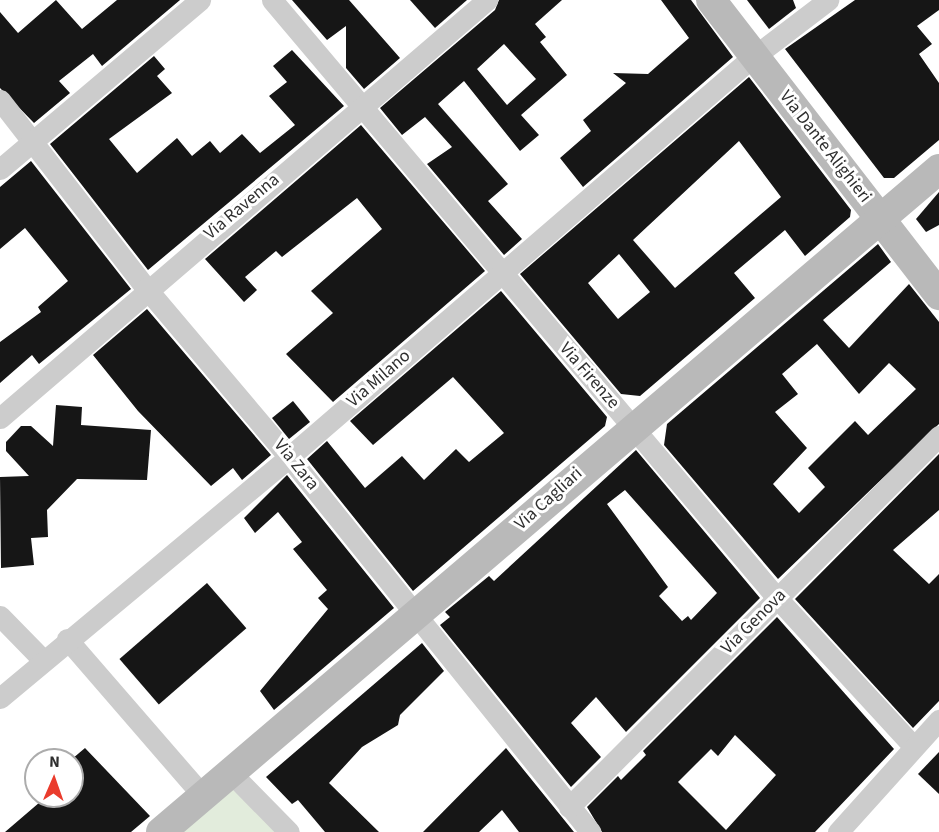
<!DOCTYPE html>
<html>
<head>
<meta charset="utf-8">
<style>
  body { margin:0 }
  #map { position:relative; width:939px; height:832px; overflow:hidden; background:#fff; font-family:"Source Sans 3",sans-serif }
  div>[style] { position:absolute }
  .green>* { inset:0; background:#e2ecdc }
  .building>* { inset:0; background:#161616; transform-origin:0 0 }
  .street>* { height:21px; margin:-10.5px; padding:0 10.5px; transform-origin:10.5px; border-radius:10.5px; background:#ccc }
  .secondary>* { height:30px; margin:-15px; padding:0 15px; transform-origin:15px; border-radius:15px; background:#b9b9b9 }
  span { translate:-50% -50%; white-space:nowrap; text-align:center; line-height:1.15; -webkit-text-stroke:6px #fff; paint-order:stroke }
  .street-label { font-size:18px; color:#2f2f2f }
  .north { position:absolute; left:24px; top:748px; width:60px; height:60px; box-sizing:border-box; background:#fff; border:2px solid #acacac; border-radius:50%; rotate:2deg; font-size:16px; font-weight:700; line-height:24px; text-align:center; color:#2f2f2f }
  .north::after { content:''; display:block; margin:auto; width:21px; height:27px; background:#ea3c2d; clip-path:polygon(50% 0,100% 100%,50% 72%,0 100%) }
</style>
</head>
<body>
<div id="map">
  <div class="green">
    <div style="clip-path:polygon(230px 781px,278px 832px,168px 832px)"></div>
  </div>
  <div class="building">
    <div style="clip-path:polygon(56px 0,82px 29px,117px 0,180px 0,102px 66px,93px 54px,59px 81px,70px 93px,34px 123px,0 88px,0 12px,18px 33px)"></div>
    <div style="clip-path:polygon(292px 0,349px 0,400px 58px,364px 89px,346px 68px,346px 26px,327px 40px)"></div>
    <div style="clip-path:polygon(410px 0,467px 0,435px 28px)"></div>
    <div style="clip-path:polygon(evenodd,499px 0,562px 0,535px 24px,546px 37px,540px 42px,567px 75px,521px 115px,539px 135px,520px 151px,464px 81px,438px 104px,508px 184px,488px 201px,522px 239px,504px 255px,427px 164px,452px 147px,425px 117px,402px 135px,380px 108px,495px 10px,499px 0,504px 44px,536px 79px,507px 105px,477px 69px,504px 44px)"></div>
    <div style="clip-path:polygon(661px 0,691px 0,733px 57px,583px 187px,560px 158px,591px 131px,583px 120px,626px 83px,613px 73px,648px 74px,689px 38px)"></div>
    <div style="clip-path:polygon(747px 0,793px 0,796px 8px,769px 29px)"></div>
    <div style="clip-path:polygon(855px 0,939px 0,939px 10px,917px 26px,932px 44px,919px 54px,939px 83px,939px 140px,894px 178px,884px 178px,785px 49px)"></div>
    <div style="clip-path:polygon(292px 50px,344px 106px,148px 270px,50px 144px,154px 56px,165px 69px,157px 76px,172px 93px,109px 139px,137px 173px,177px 138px,192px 156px,210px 141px,220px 153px,242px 134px,260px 153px,295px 125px,269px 96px,287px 82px,273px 66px)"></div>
    <div style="clip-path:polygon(evenodd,749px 77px,851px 210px,850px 217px,805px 256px,785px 230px,734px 273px,755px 298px,640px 396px,621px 394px,520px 274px,749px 77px,739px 141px,781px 197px,675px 288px,633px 240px,739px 141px,749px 77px,619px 254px,650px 292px,618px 319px,588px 283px,619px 254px)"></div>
    <div style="clip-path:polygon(361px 125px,485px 271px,333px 402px,286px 354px,333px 313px,311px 291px,382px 229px,357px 198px,282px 257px,276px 251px,245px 277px,257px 290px,244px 302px,205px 259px)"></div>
    <div style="clip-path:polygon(31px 161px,131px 289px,39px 364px,32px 355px,0 383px,0 342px,41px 312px,38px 307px,68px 281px,25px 228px,0 249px,0 187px)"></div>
    <div style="clip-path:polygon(939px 192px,939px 225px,926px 232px,916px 219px)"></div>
    <div style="clip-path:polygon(evenodd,878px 244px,891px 262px,823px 320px,849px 348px,909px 284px,939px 322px,939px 424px,778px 579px,664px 445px,667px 424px,878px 244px,817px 344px,859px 394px,889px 363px,916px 389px,868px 435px,855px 421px,808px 468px,825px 487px,799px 513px,773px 484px,807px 448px,775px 412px,798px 394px,782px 374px,817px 344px)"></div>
    <div style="clip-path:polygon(501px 291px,607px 417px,605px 426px,413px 591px,307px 459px,327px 441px,365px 488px,402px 456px,424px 480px,456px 449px,469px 462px,504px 433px,453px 377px,373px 445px,350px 421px)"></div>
    <div style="clip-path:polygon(147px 309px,271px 455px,242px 480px,233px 468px,211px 486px,138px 411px,93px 355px)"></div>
    <div style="left:293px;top:401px;width:27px;height:27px;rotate:51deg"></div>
    <div style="clip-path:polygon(56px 405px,82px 407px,81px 425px,151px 430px,147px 480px,77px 479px,47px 510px,48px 537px,31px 538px,34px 565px,1px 568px,0 477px,29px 476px,6px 451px,6px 442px,21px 426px,31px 426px,53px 446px)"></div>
    <div style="clip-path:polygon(evenodd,636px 450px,760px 598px,626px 732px,596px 697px,571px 723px,601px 757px,571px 787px,440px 625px,450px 617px,445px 612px,489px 576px,494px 581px,636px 450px,625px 490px,717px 593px,691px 620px,688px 616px,682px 621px,659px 596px,668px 587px,607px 504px,625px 490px)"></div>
    <div style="clip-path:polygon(939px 454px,939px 510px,893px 550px,929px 584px,939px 574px,939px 701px,913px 728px,795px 599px)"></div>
    <div style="clip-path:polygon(287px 475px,394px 608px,274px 710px,260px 691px,328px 609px,318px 598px,327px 590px,293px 549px,302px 542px,278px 512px,255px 533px,244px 518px)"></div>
    <div style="left:207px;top:583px;width:60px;height:116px;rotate:49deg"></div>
    <div style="clip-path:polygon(evenodd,777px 617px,894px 749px,815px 832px,602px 832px,587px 807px,618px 776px,621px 780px,646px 755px,643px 751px,777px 617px,735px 735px,776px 775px,726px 830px,678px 782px,711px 749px,718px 756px,735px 735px)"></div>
    <div style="clip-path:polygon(422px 643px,444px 671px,400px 715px,398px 725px,362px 747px,329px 783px,379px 832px,325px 832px,298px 800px,292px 804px,266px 777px)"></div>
    <div style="clip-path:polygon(85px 748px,150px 816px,131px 832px,5px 832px,47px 796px,72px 796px,72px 759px)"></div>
    <div style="clip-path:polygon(506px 748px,574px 832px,519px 832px,502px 810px,479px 832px,423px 832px)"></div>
    <div style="clip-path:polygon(939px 752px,939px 794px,918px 774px)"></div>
  </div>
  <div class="street">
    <div style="left:272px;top:0;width:783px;rotate:49.82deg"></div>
    <div style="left:777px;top:598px;width:201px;rotate:47.4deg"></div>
    <div style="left:0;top:100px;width:238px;rotate:52.2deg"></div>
    <div style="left:146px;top:288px;width:221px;rotate:49.8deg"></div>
    <div style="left:289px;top:457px;width:481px;rotate:51.2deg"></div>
    <div style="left:0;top:169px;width:262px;rotate:-40.2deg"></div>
    <div style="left:0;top:418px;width:642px;rotate:-40.64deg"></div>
    <div style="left:0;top:616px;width:62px;rotate:45.7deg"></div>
    <div style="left:67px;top:639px;width:209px;rotate:49.1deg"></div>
    <div style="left:0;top:698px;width:376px;rotate:-39.8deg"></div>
    <div style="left:289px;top:457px;width:606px;rotate:-40.79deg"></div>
    <div style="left:748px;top:61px;width:101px;rotate:-37.3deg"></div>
    <div style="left:232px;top:774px;width:81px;rotate:45.5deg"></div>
    <div style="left:569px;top:807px;width:524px;rotate:-45.08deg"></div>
    <div style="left:838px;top:832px;width:151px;rotate:-48deg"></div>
  </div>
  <div class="secondary">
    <div style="left:711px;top:0;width:373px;rotate:52.3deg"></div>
    <div style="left:161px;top:832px;width:1022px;rotate:-40.44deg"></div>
  </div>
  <div class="street-label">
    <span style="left:825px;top:147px;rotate:52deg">Via Dante Alighieri</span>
    <span style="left:242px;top:207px;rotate:-40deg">Via Ravenna</span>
    <span style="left:589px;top:376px;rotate:49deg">Via Firenze</span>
    <span style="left:379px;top:379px;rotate:-41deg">Via Milano</span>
    <span style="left:296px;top:465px;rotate:51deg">Via Zara</span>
    <span style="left:549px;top:499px;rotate:-42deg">Via Cagliari</span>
    <span style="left:754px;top:622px;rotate:-45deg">Via Genova</span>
  </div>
  <div class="north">N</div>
</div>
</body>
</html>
